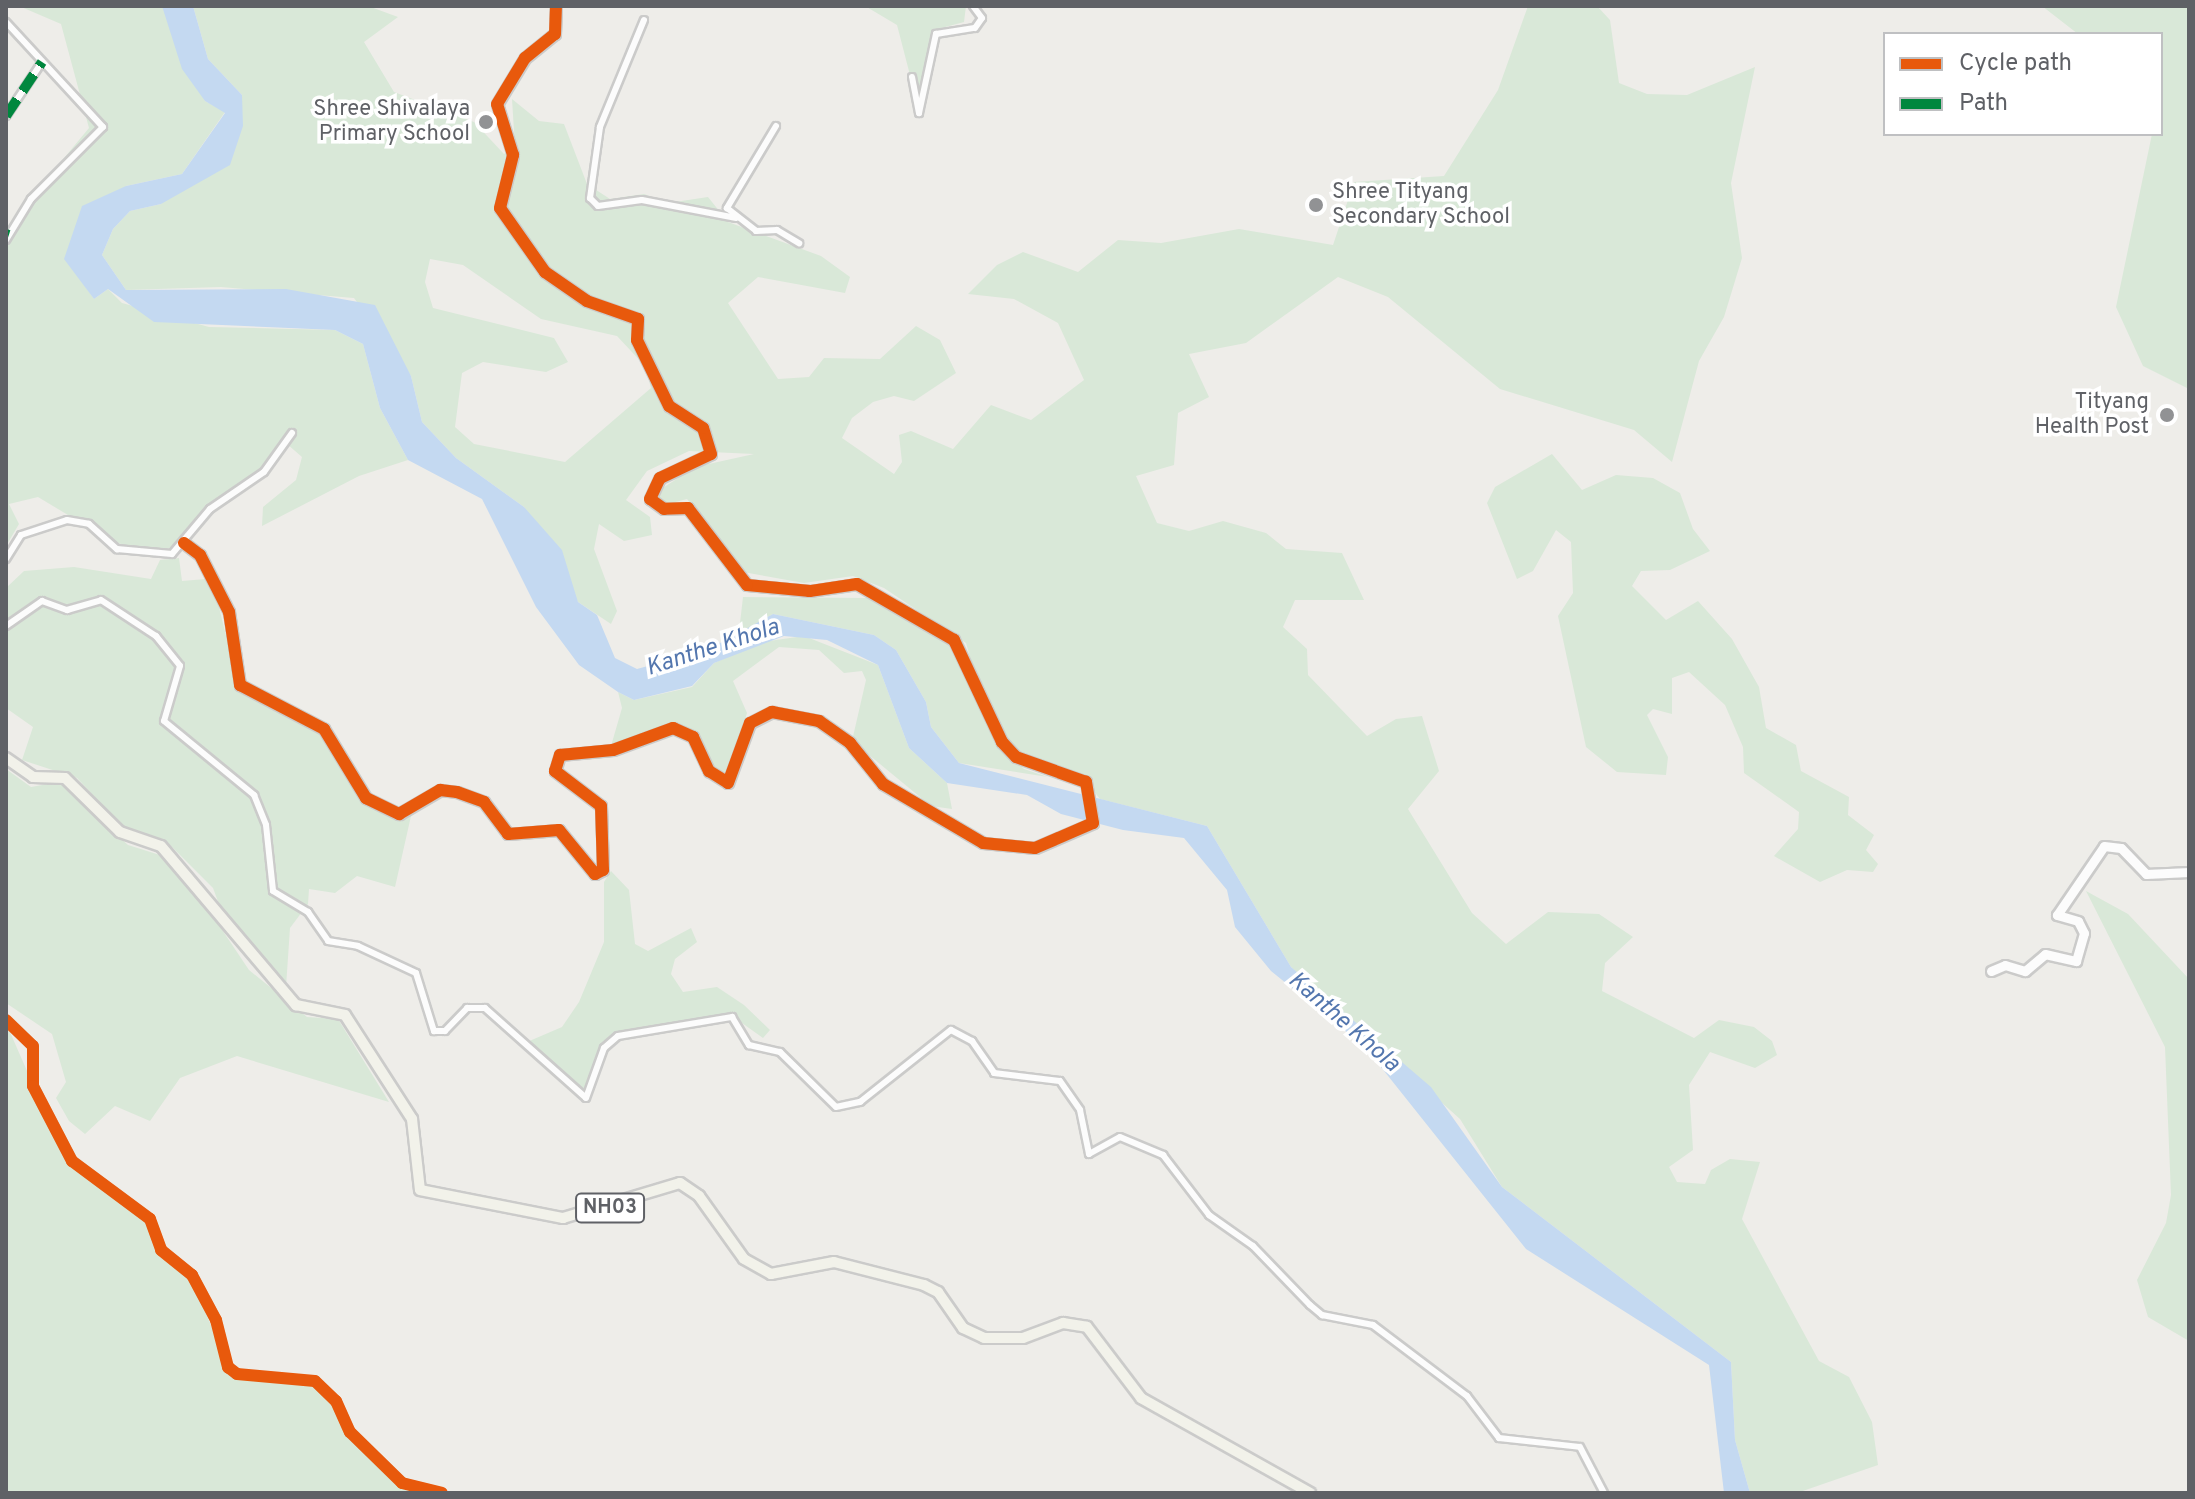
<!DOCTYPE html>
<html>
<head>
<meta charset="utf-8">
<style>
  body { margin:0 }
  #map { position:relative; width:2195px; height:1499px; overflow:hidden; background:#eeede9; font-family:Overpass,sans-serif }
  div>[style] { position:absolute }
  .green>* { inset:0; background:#d9e8d8 }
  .water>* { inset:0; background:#c4d9f1 }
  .roads { filter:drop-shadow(2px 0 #cbcbca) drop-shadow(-2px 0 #cbcbca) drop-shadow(0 2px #cbcbca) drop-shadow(0 -2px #cbcbca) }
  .street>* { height:6px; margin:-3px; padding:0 3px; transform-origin:3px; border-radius:3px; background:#fcfcfc }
  .secondary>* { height:9px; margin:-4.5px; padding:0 4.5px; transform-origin:4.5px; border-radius:4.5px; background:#fcfcfc }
  .primary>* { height:10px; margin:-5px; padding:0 5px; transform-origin:5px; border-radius:5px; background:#f2f2ea }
  .quiet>* { height:10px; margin-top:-5px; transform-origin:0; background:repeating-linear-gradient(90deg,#00873e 0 20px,transparent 0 30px) }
  .cycleway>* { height:12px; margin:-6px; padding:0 6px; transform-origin:6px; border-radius:6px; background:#e8590c }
  .dots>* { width:22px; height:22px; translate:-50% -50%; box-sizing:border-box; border:4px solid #fff; border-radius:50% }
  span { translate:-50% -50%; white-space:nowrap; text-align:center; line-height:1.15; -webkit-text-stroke:7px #fff; paint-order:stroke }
  .shield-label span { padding:2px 6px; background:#fff; border:2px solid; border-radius:6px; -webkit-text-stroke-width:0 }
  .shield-label { font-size:20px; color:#5f6166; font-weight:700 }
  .poi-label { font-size:22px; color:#5f6166 }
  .right { translate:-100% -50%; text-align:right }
  .left { translate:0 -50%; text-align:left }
  .water-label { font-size:24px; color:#5376ae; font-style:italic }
  .frame { position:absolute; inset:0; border:8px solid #5f6166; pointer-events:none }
  .legend { position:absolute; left:1883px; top:32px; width:280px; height:104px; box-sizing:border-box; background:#fff; border:2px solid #bfc0c2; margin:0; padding:10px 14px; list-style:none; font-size:24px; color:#5f6166 }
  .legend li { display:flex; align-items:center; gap:16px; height:40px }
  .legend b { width:40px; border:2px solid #bfc0c2 }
</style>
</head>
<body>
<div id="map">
  <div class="green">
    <div style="clip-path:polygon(19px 6px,162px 6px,205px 101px,225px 112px,182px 174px,126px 186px,85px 286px,94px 299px,108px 289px,122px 303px,209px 327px,335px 330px,363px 344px,380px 408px,408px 460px,359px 476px,262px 526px,263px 507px,296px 480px,302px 457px,287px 444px,255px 483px,210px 510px,191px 538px,158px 553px,113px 542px,38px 497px,9px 504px,19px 524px,6px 546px,6px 228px,89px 128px,61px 24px)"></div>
    <div style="clip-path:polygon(evenodd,193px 6px,368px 6px,398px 17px,364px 42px,394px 92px,474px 122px,504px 154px,515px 147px,512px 99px,539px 121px,564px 124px,587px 184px,610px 199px,644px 194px,668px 203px,708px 197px,728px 222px,821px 256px,850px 277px,845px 293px,758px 277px,728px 303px,778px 379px,809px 377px,824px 358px,880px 359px,916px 326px,940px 340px,956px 373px,914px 401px,894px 396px,873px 402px,852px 418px,842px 438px,894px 474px,902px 462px,899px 435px,911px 431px,953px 449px,991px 405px,1031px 420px,1084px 380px,1058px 323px,1014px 299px,968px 294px,997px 265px,1023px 252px,1078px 272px,1118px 240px,1161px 243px,1239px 229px,1333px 245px,1354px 182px,1444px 176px,1498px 90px,1528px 6px,1597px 6px,1610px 20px,1619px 83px,1647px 94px,1687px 95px,1755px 67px,1731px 183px,1742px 258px,1724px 317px,1699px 361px,1672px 462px,1634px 430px,1500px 389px,1388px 297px,1338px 277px,1246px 343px,1189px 354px,1209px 397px,1178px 413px,1174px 465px,1136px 476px,1157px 523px,1189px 531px,1223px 521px,1266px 533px,1286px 549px,1342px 553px,1364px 600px,1295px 600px,1283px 627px,1307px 649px,1308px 675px,1367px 736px,1396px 719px,1422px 716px,1439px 771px,1408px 809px,1472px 913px,1506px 944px,1548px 912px,1599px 914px,1633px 937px,1605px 963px,1602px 991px,1694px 1038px,1719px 1020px,1754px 1027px,1772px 1041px,1777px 1055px,1755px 1068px,1710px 1052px,1689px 1085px,1693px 1150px,1669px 1167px,1677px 1182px,1705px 1184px,1711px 1170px,1730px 1159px,1760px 1162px,1742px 1219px,1819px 1361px,1849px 1377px,1872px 1422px,1878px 1465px,1797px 1493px,1750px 1493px,1735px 1440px,1731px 1362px,1502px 1187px,1460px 1119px,1291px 967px,1207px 826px,1100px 799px,1081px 775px,1016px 752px,977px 682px,966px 643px,884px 588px,853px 576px,804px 583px,743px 572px,687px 499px,664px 505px,652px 495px,695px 467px,754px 454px,689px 451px,647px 471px,626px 500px,650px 517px,652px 535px,624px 541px,599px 524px,594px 549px,617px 611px,611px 624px,578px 602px,524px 507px,456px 458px,422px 422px,411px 376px,354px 298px,221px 287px,126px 290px,102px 255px,113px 229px,130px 211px,161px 204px,242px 95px,208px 59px,193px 6px,430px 259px,463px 265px,541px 319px,617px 336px,645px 366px,651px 388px,565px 462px,474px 444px,455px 427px,462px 373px,483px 362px,546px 372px,568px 362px,554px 338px,433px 308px,425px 282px,430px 259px)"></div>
    <div style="clip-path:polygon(865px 6px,966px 6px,964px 22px,934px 30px,917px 102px,897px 25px)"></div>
    <div style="clip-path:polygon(2042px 6px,2189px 6px,2189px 389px,2143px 366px,2116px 307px,2152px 134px,2161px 134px,2161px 34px,2078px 34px)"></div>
    <div style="clip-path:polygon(1552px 454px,1582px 490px,1616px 475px,1653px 478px,1680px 493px,1693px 529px,1710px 551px,1670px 570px,1641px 571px,1632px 586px,1666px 620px,1698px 601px,1732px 639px,1759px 687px,1766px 728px,1796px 745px,1801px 771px,1849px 797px,1848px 815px,1874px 835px,1866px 850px,1878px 864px,1873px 872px,1847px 870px,1820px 882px,1774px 856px,1798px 829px,1799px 812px,1744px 773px,1743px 747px,1725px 705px,1689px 672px,1672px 678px,1672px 714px,1653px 709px,1647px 715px,1668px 757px,1666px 775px,1617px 772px,1586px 747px,1558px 616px,1573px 593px,1571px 542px,1556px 530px,1533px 571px,1517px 579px,1487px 503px,1495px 487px)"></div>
    <div style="clip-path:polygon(179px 558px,182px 581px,206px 579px,215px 591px,240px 693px,325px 736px,357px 793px,384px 814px,411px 816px,395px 887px,357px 876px,335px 893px,309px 889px,308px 904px,290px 928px,286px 987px,223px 915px,213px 888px,168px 843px,122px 826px,77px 778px,22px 760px,33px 727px,6px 708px,6px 588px,24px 571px,74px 567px,151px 579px,160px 560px)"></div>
    <div style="clip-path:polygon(743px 597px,867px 598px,901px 614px,955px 648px,1000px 746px,1024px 769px,1048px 777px,959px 763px,931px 727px,926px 702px,896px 650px,874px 635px,773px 614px,734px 637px,727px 633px,740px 623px)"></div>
    <div style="clip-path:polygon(804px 636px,878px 665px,909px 748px,947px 783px,952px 809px,931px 806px,852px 741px,866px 680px,862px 671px,844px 673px,819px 650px,779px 647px,733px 681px,747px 713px,729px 775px,717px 773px,699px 740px,677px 723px,611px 746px,622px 708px,618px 692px,634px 700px,692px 687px,714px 663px,762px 642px)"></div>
    <div style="clip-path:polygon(6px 769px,31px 787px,59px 782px,128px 845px,163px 856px,192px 885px,249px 970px,307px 1017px,338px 1019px,389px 1102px,237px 1056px,180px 1078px,150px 1121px,115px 1106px,85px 1134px,69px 1121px,56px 1098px,66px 1082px,52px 1034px,6px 1003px)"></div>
    <div style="clip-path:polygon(611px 871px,629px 890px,635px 944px,648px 951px,691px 928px,697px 942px,675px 959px,671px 974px,683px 992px,717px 987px,744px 1005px,770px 1030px,763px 1038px,728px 1013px,623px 1032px,603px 1043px,595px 1083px,584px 1090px,527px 1042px,562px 1027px,579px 1002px,604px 942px,604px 882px)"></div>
    <div style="clip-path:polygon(2086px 891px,2128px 914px,2189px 979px,2189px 1341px,2148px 1317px,2137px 1280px,2166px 1223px,2171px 1195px,2165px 1047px)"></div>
    <div style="clip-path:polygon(6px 1023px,63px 1153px,89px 1181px,150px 1222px,159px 1256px,191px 1279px,233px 1376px,312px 1384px,334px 1404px,347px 1435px,362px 1440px,394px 1482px,427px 1493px,6px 1493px)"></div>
  </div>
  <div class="water">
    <div style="clip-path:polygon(162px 6px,193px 6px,208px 59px,242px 95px,243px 126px,230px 165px,161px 204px,130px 211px,113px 229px,102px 255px,126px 290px,286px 289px,375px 305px,411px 376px,422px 422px,456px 458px,524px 507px,562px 550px,578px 602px,597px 615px,615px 658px,637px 669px,709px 649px,773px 614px,874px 635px,896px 650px,926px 702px,931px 727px,959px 763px,1207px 826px,1291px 967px,1431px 1087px,1502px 1187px,1731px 1362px,1735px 1440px,1750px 1493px,1724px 1493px,1709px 1365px,1526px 1249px,1365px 1047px,1271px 971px,1235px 927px,1227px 890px,1184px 838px,1123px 830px,1061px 814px,1027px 795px,947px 783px,909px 748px,878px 665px,827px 640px,784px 636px,714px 663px,692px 686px,634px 700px,618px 692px,579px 665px,536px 607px,482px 499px,408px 460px,380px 408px,363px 344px,335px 330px,154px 322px,108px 289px,94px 299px,64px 259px,82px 206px,126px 186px,182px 174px,225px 113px,205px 101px,182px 69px)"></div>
  </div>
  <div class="roads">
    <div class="street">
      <div style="left:644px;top:20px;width:116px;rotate:112.4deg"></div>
      <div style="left:600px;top:127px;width:72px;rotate:98deg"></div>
      <div style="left:590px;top:198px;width:11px;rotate:45deg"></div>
      <div style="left:598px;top:206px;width:44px;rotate:-7.8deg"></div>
      <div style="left:642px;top:200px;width:96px;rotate:10.8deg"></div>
      <div style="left:6px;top:22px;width:143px;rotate:47.3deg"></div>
      <div style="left:103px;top:127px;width:102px;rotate:135deg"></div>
      <div style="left:31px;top:199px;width:48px;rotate:121.4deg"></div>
      <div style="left:912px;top:77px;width:37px;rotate:79deg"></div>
      <div style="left:919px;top:113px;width:81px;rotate:-77.9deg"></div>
      <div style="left:936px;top:34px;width:39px;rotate:-9deg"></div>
      <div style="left:975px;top:28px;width:12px;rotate:-55deg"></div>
      <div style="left:982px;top:18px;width:15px;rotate:-127deg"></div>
      <div style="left:6px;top:116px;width:65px;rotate:-56.3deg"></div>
      <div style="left:776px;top:126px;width:96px;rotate:120.9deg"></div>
      <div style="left:727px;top:208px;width:37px;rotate:38deg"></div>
      <div style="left:756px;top:231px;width:21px;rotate:-3deg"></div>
      <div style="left:777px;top:230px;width:26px;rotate:31deg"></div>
      <div style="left:6px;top:559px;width:28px;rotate:-58deg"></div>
      <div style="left:21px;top:535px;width:48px;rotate:-18.1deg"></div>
      <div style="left:67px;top:520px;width:22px;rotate:10deg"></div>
      <div style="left:89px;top:524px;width:38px;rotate:42deg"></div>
      <div style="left:117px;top:549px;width:55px;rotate:5.2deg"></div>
      <div style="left:172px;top:554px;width:59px;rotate:-49.8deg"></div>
      <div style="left:210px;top:509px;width:65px;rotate:-34.4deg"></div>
      <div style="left:264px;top:472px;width:48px;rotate:-54.3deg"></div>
      <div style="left:6px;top:626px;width:44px;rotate:-34.8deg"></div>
      <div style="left:42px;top:601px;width:27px;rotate:20deg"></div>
      <div style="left:67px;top:610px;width:35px;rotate:-16deg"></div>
      <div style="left:101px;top:600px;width:66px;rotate:33.2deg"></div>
      <div style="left:156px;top:636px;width:38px;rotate:51deg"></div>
      <div style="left:180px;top:666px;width:57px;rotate:106.2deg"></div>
      <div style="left:164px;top:721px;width:117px;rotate:39.4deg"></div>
      <div style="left:254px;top:795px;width:32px;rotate:68deg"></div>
      <div style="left:266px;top:825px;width:66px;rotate:83.9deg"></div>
      <div style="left:273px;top:891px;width:41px;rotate:31deg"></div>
      <div style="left:308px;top:912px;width:35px;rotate:55deg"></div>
      <div style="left:328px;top:941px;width:30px;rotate:9deg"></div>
      <div style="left:358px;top:946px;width:64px;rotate:25deg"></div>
      <div style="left:416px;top:973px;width:61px;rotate:72.8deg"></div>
      <div style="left:434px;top:1031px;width:11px"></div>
      <div style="left:445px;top:1031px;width:32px;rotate:-46deg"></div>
      <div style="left:467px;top:1008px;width:18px"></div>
      <div style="left:485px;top:1008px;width:135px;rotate:41.7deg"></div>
      <div style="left:586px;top:1098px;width:53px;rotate:-70.2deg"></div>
      <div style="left:604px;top:1048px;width:18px;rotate:-41deg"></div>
      <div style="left:618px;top:1036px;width:116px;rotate:-9.5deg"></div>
      <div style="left:732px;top:1017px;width:33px;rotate:59deg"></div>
      <div style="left:749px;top:1045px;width:32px;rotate:13deg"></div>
      <div style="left:780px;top:1052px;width:78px;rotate:44.5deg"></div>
      <div style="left:836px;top:1107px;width:25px;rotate:-12deg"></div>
      <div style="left:860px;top:1102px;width:116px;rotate:-38.4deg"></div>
      <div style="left:951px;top:1030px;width:24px;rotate:28deg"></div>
      <div style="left:972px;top:1041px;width:39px;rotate:55deg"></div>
      <div style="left:994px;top:1073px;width:66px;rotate:6.9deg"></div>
      <div style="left:1060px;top:1081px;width:35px;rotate:55deg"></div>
      <div style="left:1080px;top:1110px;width:45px;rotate:78.4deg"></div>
      <div style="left:1089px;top:1154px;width:35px;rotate:-29deg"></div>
      <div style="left:1120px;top:1137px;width:47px;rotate:22.7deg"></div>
      <div style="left:1163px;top:1155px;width:76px;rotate:52.5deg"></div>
      <div style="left:1209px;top:1215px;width:54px;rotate:35.2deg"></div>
      <div style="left:1253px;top:1246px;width:82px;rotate:46deg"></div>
      <div style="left:1310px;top:1305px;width:16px;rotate:40deg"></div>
      <div style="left:1322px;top:1315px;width:52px;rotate:11.1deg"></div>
      <div style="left:1373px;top:1325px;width:118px;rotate:37.1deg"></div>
      <div style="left:1467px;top:1396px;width:53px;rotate:52.7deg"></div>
      <div style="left:1499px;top:1438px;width:81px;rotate:6.3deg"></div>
      <div style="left:1580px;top:1447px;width:52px;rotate:62.4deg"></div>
      <div style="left:6px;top:1020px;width:37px;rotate:44deg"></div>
      <div style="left:33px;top:1046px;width:40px;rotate:90deg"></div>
      <div style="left:33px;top:1086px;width:85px;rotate:62.5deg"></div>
      <div style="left:72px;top:1161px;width:97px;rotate:36.6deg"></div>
      <div style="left:150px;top:1219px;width:33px;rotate:70deg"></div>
      <div style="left:161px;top:1250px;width:40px;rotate:39deg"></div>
      <div style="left:192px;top:1275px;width:51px;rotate:61.9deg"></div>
      <div style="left:216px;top:1320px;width:49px;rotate:75.7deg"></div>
      <div style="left:228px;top:1367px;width:11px;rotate:38deg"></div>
      <div style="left:237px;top:1374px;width:78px;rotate:5.1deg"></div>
      <div style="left:315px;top:1381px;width:29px;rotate:44deg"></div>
      <div style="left:336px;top:1401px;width:34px;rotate:66deg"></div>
      <div style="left:350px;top:1432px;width:73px;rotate:44.4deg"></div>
      <div style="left:402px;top:1483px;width:41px;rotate:14deg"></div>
    </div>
    <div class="secondary">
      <div style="left:184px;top:543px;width:20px;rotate:37deg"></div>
      <div style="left:200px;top:555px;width:64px;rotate:63deg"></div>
      <div style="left:229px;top:612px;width:74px;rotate:81.4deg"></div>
      <div style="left:240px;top:685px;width:95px;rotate:27.6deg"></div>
      <div style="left:324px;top:729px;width:81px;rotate:58.7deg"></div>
      <div style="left:366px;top:798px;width:37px;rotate:26deg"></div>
      <div style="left:399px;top:814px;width:48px;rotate:-30.3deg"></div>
      <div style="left:440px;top:790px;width:17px;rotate:7deg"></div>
      <div style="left:457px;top:792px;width:29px;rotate:20deg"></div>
      <div style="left:484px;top:802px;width:40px;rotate:53deg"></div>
      <div style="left:508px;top:834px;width:51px;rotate:-4.5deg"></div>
      <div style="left:559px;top:830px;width:57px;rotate:50.7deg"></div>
      <div style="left:595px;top:874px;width:9px;rotate:-27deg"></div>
      <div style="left:603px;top:870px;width:64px;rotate:-91.8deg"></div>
      <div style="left:601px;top:806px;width:58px;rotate:-142.7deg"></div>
      <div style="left:555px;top:771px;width:17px;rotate:-73deg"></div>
      <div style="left:560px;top:755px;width:53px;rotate:-5.4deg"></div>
      <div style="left:613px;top:750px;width:64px;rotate:-20.1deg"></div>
      <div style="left:673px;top:728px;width:22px;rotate:24deg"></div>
      <div style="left:693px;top:737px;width:38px;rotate:65deg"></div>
      <div style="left:709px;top:771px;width:22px;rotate:32deg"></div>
      <div style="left:728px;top:783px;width:64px;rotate:-69.9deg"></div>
      <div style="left:750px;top:723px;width:25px;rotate:-27deg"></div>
      <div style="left:772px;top:712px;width:48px;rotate:10.8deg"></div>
      <div style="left:819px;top:721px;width:38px;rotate:35deg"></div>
      <div style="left:850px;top:743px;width:53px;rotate:51.2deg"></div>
      <div style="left:883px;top:784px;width:116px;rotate:30.5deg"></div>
      <div style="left:983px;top:843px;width:52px;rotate:5.5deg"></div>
      <div style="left:1035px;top:848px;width:63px;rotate:-23.3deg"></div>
      <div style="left:1093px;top:823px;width:42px;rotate:-99.7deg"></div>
      <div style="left:1086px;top:782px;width:74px;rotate:-160.3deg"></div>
      <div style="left:1016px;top:757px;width:21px;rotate:-133deg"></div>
      <div style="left:1002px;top:742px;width:113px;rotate:-115.2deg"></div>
      <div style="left:954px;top:640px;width:112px;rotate:-150deg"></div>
      <div style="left:857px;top:584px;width:48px;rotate:171.5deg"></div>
      <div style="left:810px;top:591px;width:63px;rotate:-174.6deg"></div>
      <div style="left:747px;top:585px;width:97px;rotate:-127.5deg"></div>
      <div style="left:688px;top:508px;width:24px;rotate:178deg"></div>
      <div style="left:664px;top:509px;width:17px;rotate:-144deg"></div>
      <div style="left:650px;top:499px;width:23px;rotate:-65deg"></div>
      <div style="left:660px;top:478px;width:56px;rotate:-25.2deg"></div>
      <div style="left:711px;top:454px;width:27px;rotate:-107deg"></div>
      <div style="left:703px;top:428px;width:40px;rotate:-147.1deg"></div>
      <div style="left:669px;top:406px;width:73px;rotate:-115.9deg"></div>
      <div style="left:637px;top:340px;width:21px;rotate:-87deg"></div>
      <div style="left:638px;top:319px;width:54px;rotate:-160.6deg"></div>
      <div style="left:587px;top:301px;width:51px;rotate:-145.4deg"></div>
      <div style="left:545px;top:272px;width:78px;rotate:-125.1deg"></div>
      <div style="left:500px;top:208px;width:55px;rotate:-76.2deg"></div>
      <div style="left:513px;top:155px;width:53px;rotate:-107.4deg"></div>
      <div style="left:497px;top:104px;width:54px;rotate:-58.7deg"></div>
      <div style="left:525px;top:58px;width:38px;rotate:-39deg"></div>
      <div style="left:555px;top:34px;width:28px;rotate:-88deg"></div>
      <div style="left:1991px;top:971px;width:15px;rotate:-23deg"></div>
      <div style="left:2005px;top:965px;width:21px;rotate:17deg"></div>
      <div style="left:2025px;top:971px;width:26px;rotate:-40deg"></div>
      <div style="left:2045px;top:954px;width:32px;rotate:13deg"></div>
      <div style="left:2076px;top:961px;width:29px;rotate:-74deg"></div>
      <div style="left:2084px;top:933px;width:13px;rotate:-117deg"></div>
      <div style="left:2078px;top:921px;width:22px;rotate:-164deg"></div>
      <div style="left:2057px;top:915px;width:83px;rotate:-55.7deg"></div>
      <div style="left:2104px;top:846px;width:17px;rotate:7deg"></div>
      <div style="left:2121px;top:848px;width:36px;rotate:46deg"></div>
      <div style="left:2146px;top:874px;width:43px;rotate:-2.7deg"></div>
    </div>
    <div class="primary">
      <div style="left:6px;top:758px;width:33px;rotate:35deg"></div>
      <div style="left:33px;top:777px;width:32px;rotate:2deg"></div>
      <div style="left:65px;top:778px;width:77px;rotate:44.5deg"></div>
      <div style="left:120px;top:832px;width:43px;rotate:18.9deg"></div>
      <div style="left:161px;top:846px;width:209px;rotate:49.7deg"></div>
      <div style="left:296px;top:1005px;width:50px;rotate:11.5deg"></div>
      <div style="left:345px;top:1015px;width:124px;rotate:57.2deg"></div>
      <div style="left:412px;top:1119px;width:71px;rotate:83.6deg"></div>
      <div style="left:420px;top:1190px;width:146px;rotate:11.1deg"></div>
      <div style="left:563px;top:1218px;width:122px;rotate:-16.7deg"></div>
      <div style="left:680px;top:1183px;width:23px;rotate:34deg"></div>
      <div style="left:699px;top:1196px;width:77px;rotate:54.5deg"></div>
      <div style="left:744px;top:1259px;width:31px;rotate:29deg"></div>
      <div style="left:771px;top:1274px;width:64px;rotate:-10.8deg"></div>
      <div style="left:834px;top:1262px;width:93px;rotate:14.3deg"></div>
      <div style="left:924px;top:1285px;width:16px;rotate:27deg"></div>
      <div style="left:938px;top:1292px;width:44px;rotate:55.2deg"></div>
      <div style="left:963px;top:1328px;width:23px;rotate:25deg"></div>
      <div style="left:984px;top:1338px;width:39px"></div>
      <div style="left:1023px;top:1338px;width:43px;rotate:-20.6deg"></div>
      <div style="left:1063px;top:1323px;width:24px;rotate:9deg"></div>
      <div style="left:1087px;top:1327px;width:89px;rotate:52.7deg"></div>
      <div style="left:1141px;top:1398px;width:194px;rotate:29.3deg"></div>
    </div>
  </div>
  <div class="quiet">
    <div style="left:6px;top:116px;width:65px;rotate:-56.3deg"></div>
    <div style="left:6px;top:234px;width:3px;rotate:18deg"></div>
  </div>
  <div class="cycleway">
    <div style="left:184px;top:543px;width:20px;rotate:37deg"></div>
    <div style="left:200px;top:555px;width:64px;rotate:63deg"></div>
    <div style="left:229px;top:612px;width:74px;rotate:81.4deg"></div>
    <div style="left:240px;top:685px;width:95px;rotate:27.6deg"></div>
    <div style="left:324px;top:729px;width:81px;rotate:58.7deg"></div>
    <div style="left:366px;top:798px;width:37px;rotate:26deg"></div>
    <div style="left:399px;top:814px;width:48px;rotate:-30.3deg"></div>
    <div style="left:440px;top:790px;width:17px;rotate:7deg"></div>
    <div style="left:457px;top:792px;width:29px;rotate:20deg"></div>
    <div style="left:484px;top:802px;width:40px;rotate:53deg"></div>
    <div style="left:508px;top:834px;width:51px;rotate:-4.5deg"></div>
    <div style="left:559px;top:830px;width:57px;rotate:50.7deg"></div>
    <div style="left:595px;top:874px;width:9px;rotate:-27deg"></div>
    <div style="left:603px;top:870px;width:64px;rotate:-91.8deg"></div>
    <div style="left:601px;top:806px;width:58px;rotate:-142.7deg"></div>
    <div style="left:555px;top:771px;width:17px;rotate:-73deg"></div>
    <div style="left:560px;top:755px;width:53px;rotate:-5.4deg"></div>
    <div style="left:613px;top:750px;width:64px;rotate:-20.1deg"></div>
    <div style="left:673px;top:728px;width:22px;rotate:24deg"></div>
    <div style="left:693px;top:737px;width:38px;rotate:65deg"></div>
    <div style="left:709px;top:771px;width:22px;rotate:32deg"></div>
    <div style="left:728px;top:783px;width:64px;rotate:-69.9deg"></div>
    <div style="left:750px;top:723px;width:25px;rotate:-27deg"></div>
    <div style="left:772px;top:712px;width:48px;rotate:10.8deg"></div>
    <div style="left:819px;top:721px;width:38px;rotate:35deg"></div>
    <div style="left:850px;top:743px;width:53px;rotate:51.2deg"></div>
    <div style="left:883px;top:784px;width:116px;rotate:30.5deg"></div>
    <div style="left:983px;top:843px;width:52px;rotate:5.5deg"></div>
    <div style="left:1035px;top:848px;width:63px;rotate:-23.3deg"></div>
    <div style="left:1093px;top:823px;width:42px;rotate:-99.7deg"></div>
    <div style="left:1086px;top:782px;width:74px;rotate:-160.3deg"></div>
    <div style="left:1016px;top:757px;width:21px;rotate:-133deg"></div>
    <div style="left:1002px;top:742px;width:113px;rotate:-115.2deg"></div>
    <div style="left:954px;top:640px;width:112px;rotate:-150deg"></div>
    <div style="left:857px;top:584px;width:48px;rotate:171.5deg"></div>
    <div style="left:810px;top:591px;width:63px;rotate:-174.6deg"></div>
    <div style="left:747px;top:585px;width:97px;rotate:-127.5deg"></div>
    <div style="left:688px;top:508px;width:24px;rotate:178deg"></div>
    <div style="left:664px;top:509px;width:17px;rotate:-144deg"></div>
    <div style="left:650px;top:499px;width:23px;rotate:-65deg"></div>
    <div style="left:660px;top:478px;width:56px;rotate:-25.2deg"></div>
    <div style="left:711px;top:454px;width:27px;rotate:-107deg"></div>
    <div style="left:703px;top:428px;width:40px;rotate:-147.1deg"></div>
    <div style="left:669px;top:406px;width:73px;rotate:-115.9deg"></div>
    <div style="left:637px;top:340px;width:21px;rotate:-87deg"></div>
    <div style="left:638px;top:319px;width:54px;rotate:-160.6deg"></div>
    <div style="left:587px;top:301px;width:51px;rotate:-145.4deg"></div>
    <div style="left:545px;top:272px;width:78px;rotate:-125.1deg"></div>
    <div style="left:500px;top:208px;width:55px;rotate:-76.2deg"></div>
    <div style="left:513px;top:155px;width:53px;rotate:-107.4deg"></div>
    <div style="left:497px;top:104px;width:54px;rotate:-58.7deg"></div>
    <div style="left:525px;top:58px;width:38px;rotate:-39deg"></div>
    <div style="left:555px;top:34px;width:28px;rotate:-88deg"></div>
    <div style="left:6px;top:1020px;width:37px;rotate:44deg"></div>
    <div style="left:33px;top:1046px;width:40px;rotate:90deg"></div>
    <div style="left:33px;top:1086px;width:85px;rotate:62.5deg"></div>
    <div style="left:72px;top:1161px;width:97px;rotate:36.6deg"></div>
    <div style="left:150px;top:1219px;width:33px;rotate:70deg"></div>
    <div style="left:161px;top:1250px;width:40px;rotate:39deg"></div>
    <div style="left:192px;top:1275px;width:51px;rotate:61.9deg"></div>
    <div style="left:216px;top:1320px;width:49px;rotate:75.7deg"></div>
    <div style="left:228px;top:1367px;width:11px;rotate:38deg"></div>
    <div style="left:237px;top:1374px;width:78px;rotate:5.1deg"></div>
    <div style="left:315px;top:1381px;width:29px;rotate:44deg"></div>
    <div style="left:336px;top:1401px;width:34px;rotate:66deg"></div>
    <div style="left:350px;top:1432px;width:73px;rotate:44.4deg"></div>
    <div style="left:402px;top:1483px;width:41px;rotate:14deg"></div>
  </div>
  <div class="dots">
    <div style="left:486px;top:122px;background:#919294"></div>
    <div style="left:1316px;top:205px;background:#919294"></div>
    <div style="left:2167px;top:415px;background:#919294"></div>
  </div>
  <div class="shield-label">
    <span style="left:610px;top:1208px">NH03</span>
  </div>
  <div class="poi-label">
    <span class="right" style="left:470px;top:122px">Shree Shivalaya<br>Primary School</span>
    <span class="left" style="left:1332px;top:205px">Shree Tityang<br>Secondary School</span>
    <span class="right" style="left:2149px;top:415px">Tityang<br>Health Post</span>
  </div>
  <div class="water-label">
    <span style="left:713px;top:649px;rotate:-18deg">Kanthe Khola</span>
    <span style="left:1343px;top:1023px;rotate:41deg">Kanthe Khola</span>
  </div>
  <div class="frame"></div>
  <ul class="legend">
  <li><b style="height:10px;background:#e8590c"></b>Cycle path</li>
  <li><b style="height:10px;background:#00873e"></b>Path</li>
  </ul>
</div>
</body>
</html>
